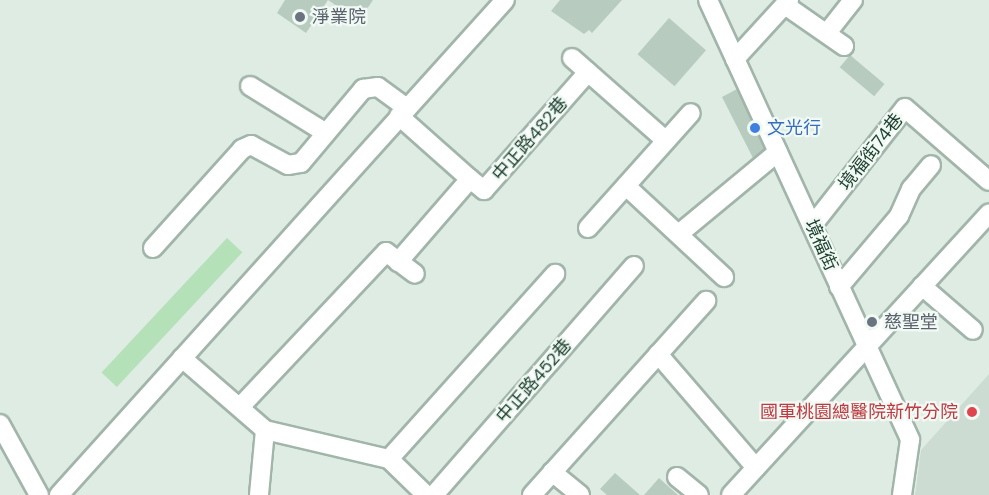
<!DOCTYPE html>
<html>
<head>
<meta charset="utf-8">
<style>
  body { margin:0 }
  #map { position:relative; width:989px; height:495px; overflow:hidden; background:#dfece4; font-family:"DM Sans","Noto Sans TC",sans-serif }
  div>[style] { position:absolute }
  .built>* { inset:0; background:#cddcd3 }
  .green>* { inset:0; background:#b5e1b9; transform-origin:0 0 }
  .building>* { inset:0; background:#b7cbbf; transform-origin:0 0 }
  .roads { filter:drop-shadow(2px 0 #a1b5aa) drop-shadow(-2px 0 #a1b5aa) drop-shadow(0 2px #a1b5aa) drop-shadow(0 -2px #a1b5aa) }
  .minor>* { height:18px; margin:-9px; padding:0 9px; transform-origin:9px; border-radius:9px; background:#fff }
  .dots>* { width:16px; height:16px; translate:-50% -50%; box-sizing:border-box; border:3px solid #f0f9f3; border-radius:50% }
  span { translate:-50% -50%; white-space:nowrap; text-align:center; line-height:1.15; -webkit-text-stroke:4.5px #f0f9f3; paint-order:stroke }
  .worship-label { font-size:18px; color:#5b616d }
  .left { translate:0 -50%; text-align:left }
  .shop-label { font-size:18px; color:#366cbe }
  .street-label { font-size:18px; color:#1e3f30 }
  .health-label { font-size:18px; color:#be3a42 }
  .right { translate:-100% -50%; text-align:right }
</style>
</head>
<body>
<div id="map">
  <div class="built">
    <div style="clip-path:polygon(989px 374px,989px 495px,915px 495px,921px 450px)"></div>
  </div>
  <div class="green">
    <div style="left:227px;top:238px;width:21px;height:184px;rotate:43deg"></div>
  </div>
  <div class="building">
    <div style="clip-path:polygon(285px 0,328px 0,306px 33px,277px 13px)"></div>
    <div style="clip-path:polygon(328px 0,373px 0,359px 21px)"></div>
    <div style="clip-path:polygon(560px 0,622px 0,592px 33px,589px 30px,584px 34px,551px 11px)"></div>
    <div style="left:669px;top:18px;width:49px;height:48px;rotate:41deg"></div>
    <div style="left:850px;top:55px;width:45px;height:16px;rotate:40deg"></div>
    <div style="clip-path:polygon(737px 89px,764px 149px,753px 158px,722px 97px)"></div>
    <div style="clip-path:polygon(615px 473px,640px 495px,607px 495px,600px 489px)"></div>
    <div style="clip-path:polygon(659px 478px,678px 495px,644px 495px)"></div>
  </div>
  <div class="roads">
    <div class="minor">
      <div style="left:708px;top:0;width:484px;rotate:65.3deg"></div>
      <div style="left:910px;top:440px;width:56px;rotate:98.3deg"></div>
      <div style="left:785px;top:5px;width:72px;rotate:34.8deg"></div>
      <div style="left:827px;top:33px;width:42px;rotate:-51.8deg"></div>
      <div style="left:572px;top:58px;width:125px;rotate:41.4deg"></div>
      <div style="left:735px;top:59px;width:80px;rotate:-47.5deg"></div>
      <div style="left:250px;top:86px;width:89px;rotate:31.7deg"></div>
      <div style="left:399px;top:116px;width:95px;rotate:41.6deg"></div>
      <div style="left:626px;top:186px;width:134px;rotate:42.9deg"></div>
      <div style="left:812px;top:226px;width:150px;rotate:-51.8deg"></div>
      <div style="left:905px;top:108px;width:111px;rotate:41deg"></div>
      <div style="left:588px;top:228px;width:154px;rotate:-48.2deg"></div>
      <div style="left:680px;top:233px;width:127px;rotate:-39.6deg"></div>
      <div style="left:153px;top:248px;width:133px;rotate:-48deg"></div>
      <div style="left:242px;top:149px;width:10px;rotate:-24deg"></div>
      <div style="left:251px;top:145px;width:42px;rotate:28.4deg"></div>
      <div style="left:288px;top:165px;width:13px;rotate:-9deg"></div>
      <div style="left:301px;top:163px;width:97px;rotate:-50deg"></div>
      <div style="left:363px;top:89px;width:15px;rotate:-8deg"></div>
      <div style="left:378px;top:87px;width:36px;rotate:36deg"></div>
      <div style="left:398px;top:262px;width:110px;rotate:-49.1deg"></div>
      <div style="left:470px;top:179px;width:18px;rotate:38deg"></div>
      <div style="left:484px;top:190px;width:157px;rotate:-48.6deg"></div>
      <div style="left:922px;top:286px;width:67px;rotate:40.8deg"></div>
      <div style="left:839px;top:287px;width:93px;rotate:-49.8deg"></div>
      <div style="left:899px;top:216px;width:30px;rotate:-66deg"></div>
      <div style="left:911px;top:189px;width:31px;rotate:-50deg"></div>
      <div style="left:658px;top:354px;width:150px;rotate:49.3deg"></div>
      <div style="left:182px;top:358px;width:110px;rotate:40.9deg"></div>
      <div style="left:265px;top:430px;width:65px;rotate:95.3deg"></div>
      <div style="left:240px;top:407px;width:213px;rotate:-46.7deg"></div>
      <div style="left:386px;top:252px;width:36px;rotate:37deg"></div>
      <div style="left:0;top:424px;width:81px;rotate:61.2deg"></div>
      <div style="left:265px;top:430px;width:127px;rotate:13.2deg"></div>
      <div style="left:389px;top:459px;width:52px;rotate:44.2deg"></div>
      <div style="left:389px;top:459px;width:249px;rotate:-48.1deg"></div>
      <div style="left:552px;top:472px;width:36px;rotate:39deg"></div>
      <div style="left:677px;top:477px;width:28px;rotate:39deg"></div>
      <div style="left:59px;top:495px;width:666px;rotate:-47.98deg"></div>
      <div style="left:434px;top:495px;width:304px;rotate:-48.9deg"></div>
      <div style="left:532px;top:495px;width:261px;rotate:-48.1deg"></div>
      <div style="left:731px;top:495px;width:382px;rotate:-47.5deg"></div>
    </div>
  </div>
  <div class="dots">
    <div style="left:300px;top:17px;background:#6b7280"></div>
    <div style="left:755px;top:128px;background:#3f7fe0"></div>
    <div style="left:872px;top:322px;background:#6b7280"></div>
    <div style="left:972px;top:412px;background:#e0444e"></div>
  </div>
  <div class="worship-label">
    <span class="left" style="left:312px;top:17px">淨業院</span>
    <span class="left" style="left:884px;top:322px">慈聖堂</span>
  </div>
  <div class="shop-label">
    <span class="left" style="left:767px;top:128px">文光行</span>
  </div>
  <div class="street-label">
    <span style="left:530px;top:139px;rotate:-49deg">中正路482巷</span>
    <span style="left:871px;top:152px;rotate:-52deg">境福街74巷</span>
    <span style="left:821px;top:245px;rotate:66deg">境福街</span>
    <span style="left:534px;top:381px;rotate:-49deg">中正路452巷</span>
  </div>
  <div class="health-label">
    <span class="right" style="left:958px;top:412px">國軍桃園總醫院新竹分院</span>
  </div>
</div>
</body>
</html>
